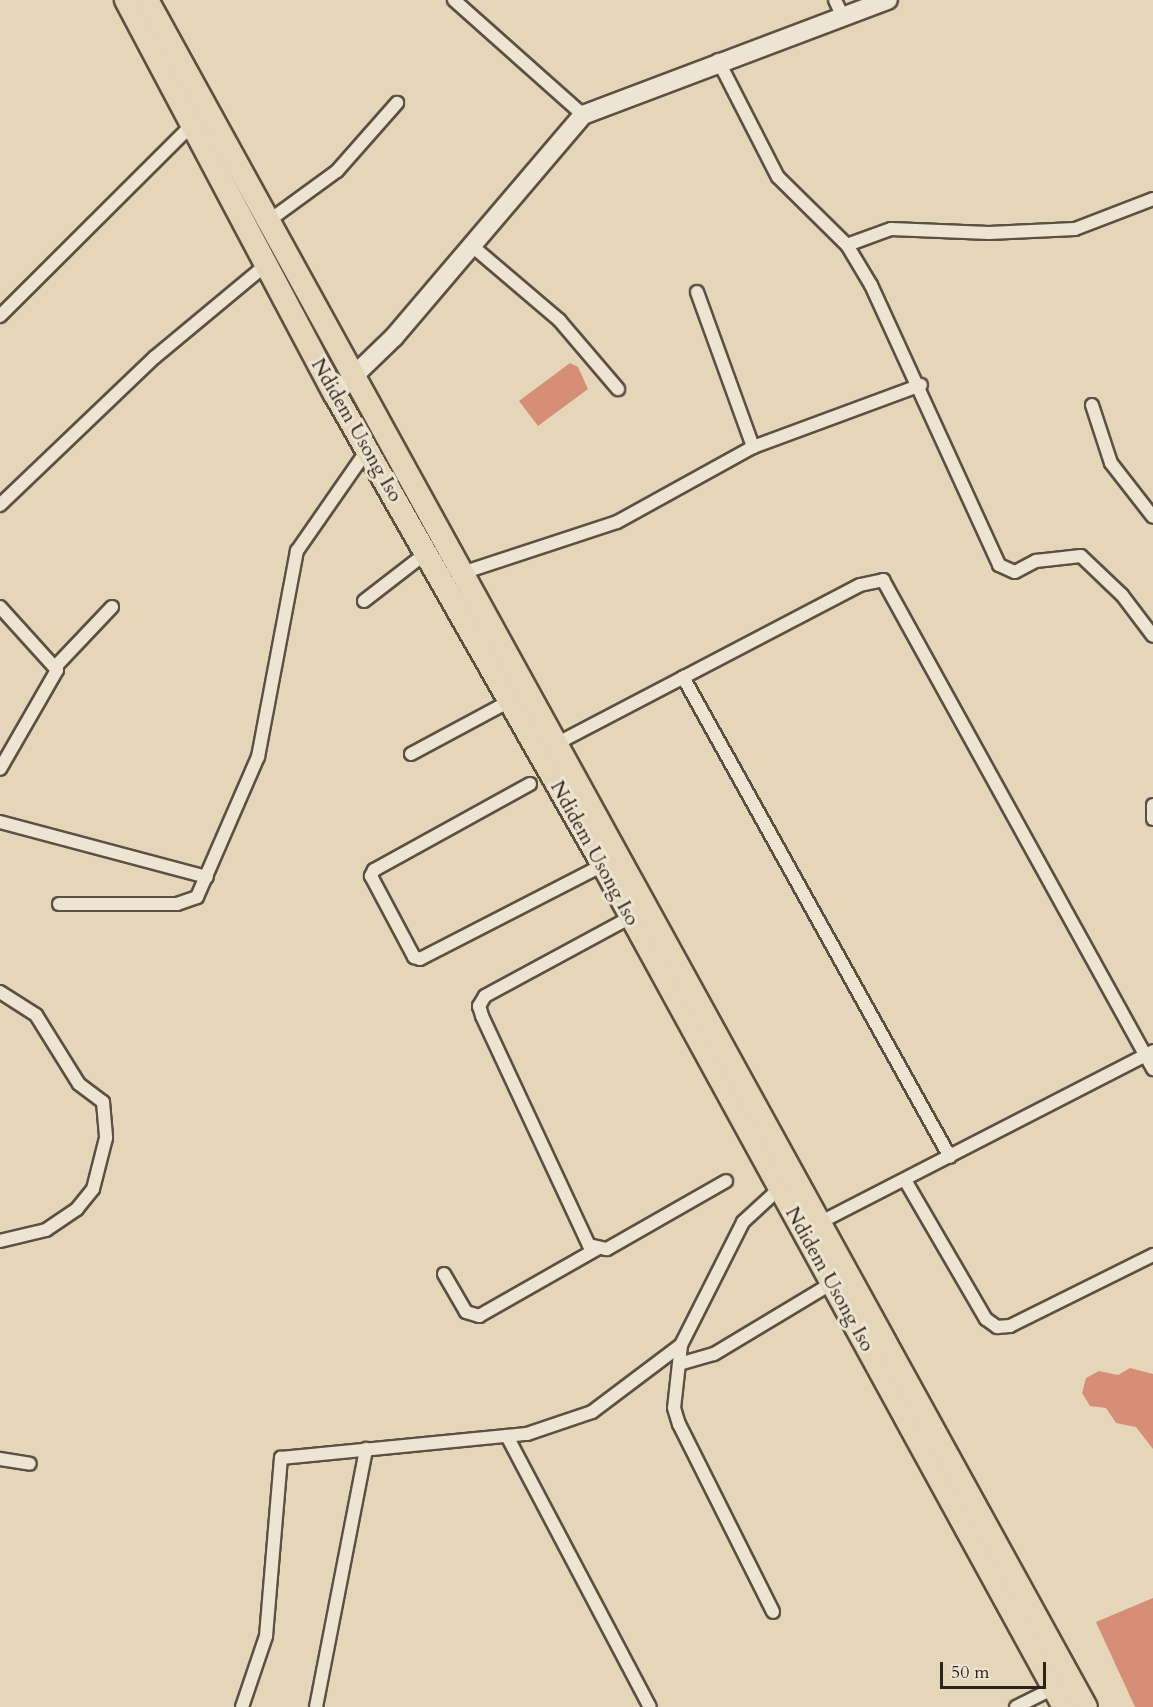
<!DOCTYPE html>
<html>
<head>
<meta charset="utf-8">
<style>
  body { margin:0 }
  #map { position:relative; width:1153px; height:1707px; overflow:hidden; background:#e5d5b9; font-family:Cardo,serif }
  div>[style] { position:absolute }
  .building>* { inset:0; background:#d68f76 }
  .roads { filter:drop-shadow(2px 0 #5c5043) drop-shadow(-2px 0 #5c5043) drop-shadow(0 2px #5c5043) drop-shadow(0 -2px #5c5043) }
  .street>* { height:12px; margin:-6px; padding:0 6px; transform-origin:6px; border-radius:6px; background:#eee4d2 }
  .secondary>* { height:18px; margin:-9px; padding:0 9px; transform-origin:9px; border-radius:9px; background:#eee4d2 }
  .highway>* { height:22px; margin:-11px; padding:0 11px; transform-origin:11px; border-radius:11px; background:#e5d5b9 }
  span { translate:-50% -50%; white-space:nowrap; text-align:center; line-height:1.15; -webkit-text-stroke:6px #eee4d2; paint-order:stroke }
  .street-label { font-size:20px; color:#2e231c }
  .scale { position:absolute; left:940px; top:1662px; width:106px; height:27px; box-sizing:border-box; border:3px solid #2e231c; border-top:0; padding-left:8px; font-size:18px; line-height:21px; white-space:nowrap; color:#2e231c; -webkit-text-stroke:4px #eee4d2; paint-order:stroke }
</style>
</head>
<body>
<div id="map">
  <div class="building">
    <div style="clip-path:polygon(570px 363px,578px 367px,588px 389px,538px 426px,519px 401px)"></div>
    <div style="clip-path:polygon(1130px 1368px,1153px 1374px,1153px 1449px,1136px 1427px,1116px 1423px,1106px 1408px,1090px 1406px,1082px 1393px,1086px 1378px,1099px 1371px,1118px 1375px)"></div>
    <div style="clip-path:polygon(1153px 1598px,1153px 1707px,1135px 1707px,1096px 1622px)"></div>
  </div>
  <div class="roads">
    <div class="street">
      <div style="left:454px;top:0;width:173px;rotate:41.7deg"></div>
      <div style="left:835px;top:0;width:17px;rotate:65deg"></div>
      <div style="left:718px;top:60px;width:131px;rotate:62.9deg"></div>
      <div style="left:778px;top:177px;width:97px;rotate:44.6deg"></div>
      <div style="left:847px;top:245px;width:47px;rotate:59deg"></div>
      <div style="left:871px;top:285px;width:308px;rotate:65.4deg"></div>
      <div style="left:999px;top:565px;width:17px;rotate:24deg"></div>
      <div style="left:1015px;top:572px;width:24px;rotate:-28deg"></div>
      <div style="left:1036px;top:561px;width:45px;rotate:-6.3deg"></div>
      <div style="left:1081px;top:556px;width:57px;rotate:43.6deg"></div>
      <div style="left:1122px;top:595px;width:51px;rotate:52.9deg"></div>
      <div style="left:267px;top:222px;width:87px;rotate:-36.1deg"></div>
      <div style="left:337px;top:171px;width:91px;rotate:-48.6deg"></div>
      <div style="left:471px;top:245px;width:116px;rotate:40.4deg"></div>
      <div style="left:559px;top:320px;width:91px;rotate:49.5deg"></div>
      <div style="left:847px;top:245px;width:47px;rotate:-20deg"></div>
      <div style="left:891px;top:229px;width:98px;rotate:2.3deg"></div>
      <div style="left:989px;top:233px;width:86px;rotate:-2.7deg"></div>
      <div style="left:1075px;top:229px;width:84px;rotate:-21deg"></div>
      <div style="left:697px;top:292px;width:165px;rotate:70.1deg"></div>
      <div style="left:0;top:316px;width:271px;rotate:-44.9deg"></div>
      <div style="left:1092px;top:405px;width:61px;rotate:71.9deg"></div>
      <div style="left:1111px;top:463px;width:68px;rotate:52.1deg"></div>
      <div style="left:0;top:505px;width:214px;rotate:-43.7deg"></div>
      <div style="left:155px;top:357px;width:144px;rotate:-39.7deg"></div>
      <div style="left:459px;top:574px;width:166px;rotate:-18.2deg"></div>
      <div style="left:617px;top:522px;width:155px;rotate:-28.9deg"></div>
      <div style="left:753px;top:447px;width:179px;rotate:-20.3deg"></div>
      <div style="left:364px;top:601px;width:78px;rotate:-37.7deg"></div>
      <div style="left:0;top:607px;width:85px;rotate:47.9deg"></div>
      <div style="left:57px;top:670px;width:114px;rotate:119.9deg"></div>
      <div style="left:57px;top:665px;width:80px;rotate:-46.5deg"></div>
      <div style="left:683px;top:677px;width:549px;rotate:60.92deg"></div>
      <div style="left:554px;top:745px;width:345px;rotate:-27.6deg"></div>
      <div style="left:860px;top:585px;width:24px;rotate:-12deg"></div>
      <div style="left:883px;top:580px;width:559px;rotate:61.09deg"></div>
      <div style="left:411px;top:754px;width:112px;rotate:-28.2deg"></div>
      <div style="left:530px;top:784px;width:178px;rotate:151.1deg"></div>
      <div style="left:374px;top:870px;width:7px;rotate:117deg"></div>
      <div style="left:371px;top:876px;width:92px;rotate:62deg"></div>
      <div style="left:414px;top:957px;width:6px;rotate:18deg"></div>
      <div style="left:420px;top:959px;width:206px;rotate:-27.2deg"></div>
      <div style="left:1153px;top:805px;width:14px;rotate:90deg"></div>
      <div style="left:0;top:822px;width:214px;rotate:14.9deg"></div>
      <div style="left:59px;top:904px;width:118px"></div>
      <div style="left:177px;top:904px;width:21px;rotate:-19deg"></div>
      <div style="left:197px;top:897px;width:153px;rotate:-66.5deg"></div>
      <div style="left:258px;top:757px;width:210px;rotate:-79.3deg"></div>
      <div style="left:297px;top:551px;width:124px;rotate:-55.2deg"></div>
      <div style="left:631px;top:917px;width:166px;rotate:151.6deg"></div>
      <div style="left:485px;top:996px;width:12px;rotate:121deg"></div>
      <div style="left:479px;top:1006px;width:10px;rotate:73deg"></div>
      <div style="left:482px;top:1016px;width:253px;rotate:65deg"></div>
      <div style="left:589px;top:1245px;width:18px;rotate:13deg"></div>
      <div style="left:607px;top:1249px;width:137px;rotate:-29.7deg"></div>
      <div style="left:0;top:992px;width:43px;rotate:32.6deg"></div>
      <div style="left:36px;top:1015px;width:81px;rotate:58.1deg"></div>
      <div style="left:79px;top:1084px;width:30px;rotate:37deg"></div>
      <div style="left:103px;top:1102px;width:36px;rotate:85deg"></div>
      <div style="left:106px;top:1138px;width:53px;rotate:104.3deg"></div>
      <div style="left:93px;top:1189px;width:26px;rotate:129deg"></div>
      <div style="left:77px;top:1209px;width:37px;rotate:146deg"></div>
      <div style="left:46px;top:1230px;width:47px;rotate:166.6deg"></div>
      <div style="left:905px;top:1180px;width:161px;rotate:59.8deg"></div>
      <div style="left:986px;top:1319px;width:14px;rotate:36deg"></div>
      <div style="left:997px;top:1327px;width:13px;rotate:-4deg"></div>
      <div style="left:1010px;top:1326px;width:160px;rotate:-26.4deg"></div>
      <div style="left:819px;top:1223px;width:376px;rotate:-27.2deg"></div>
      <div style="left:444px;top:1274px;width:44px;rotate:59.9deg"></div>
      <div style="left:466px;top:1312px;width:14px;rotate:17deg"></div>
      <div style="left:479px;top:1316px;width:136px;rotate:-29.6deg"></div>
      <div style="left:681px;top:1345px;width:63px;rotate:96.3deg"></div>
      <div style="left:674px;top:1408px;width:17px;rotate:73deg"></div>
      <div style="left:679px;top:1424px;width:210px;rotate:63.4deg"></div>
      <div style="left:679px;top:1364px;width:36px;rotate:-16deg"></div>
      <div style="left:714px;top:1354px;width:138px;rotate:-31deg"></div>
      <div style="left:507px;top:1436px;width:306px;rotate:62.2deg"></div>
      <div style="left:0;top:1459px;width:30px;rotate:9deg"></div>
      <div style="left:242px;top:1707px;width:75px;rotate:-71.3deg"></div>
      <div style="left:266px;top:1636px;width:179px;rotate:-85.2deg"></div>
      <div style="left:281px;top:1458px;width:247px;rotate:-5.6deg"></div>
      <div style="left:527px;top:1434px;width:69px;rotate:-18.7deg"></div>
      <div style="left:592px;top:1412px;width:111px;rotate:-37deg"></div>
      <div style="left:681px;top:1345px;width:138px;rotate:-63.2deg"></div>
      <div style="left:743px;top:1222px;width:50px;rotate:-42.6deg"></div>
      <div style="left:316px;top:1707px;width:263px;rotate:-79deg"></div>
      <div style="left:1016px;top:1707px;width:42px;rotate:-26.6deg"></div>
    </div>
    <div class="secondary">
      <div style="left:335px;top:394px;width:82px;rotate:-44deg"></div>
      <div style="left:394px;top:337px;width:292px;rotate:-49.6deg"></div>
      <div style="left:583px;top:115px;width:326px;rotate:-20.7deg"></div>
    </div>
    <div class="highway">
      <div style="left:126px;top:0;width:446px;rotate:62.1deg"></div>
      <div style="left:335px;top:394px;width:542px;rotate:60.36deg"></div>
      <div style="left:603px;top:865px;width:960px;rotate:61.3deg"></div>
      <div style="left:147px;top:0;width:1948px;rotate:61.19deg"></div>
    </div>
  </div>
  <div class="street-label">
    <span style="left:357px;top:430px;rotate:60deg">Ndidem Usong Iso</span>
    <span style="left:595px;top:853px;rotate:61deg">Ndidem Usong Iso</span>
    <span style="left:830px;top:1279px;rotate:61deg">Ndidem Usong Iso</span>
  </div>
  <div class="scale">50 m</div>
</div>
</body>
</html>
